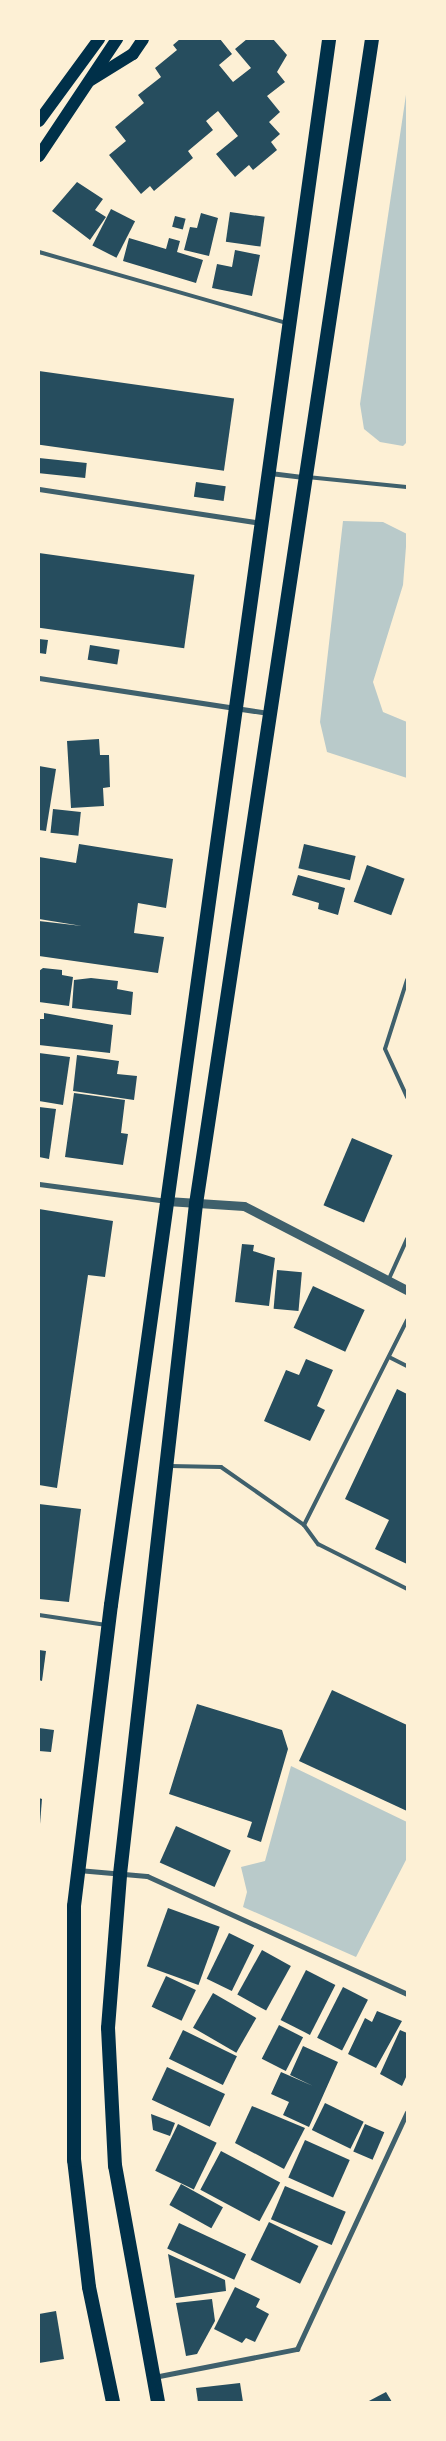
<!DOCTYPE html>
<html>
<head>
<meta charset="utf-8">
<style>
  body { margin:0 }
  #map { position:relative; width:446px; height:2441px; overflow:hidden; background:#fdf0d5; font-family:Lato,sans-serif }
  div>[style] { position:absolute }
  .green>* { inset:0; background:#b9caca }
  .building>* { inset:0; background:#264d5e; transform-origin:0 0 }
  .service>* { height:4px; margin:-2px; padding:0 2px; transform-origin:2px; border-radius:2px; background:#3f606c }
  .minor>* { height:5px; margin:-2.5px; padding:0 2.5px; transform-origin:2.5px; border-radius:2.5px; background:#3f606c }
  .tertiary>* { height:9px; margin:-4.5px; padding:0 4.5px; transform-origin:4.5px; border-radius:4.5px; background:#3f606c }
  .primary>* { height:12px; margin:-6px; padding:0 6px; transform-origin:6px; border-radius:6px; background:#003049 }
  .trunk>* { height:14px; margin:-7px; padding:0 7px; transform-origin:7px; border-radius:7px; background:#003049 }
  span { translate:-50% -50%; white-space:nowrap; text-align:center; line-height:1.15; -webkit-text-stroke:5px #fdf0d5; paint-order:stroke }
  .frame { position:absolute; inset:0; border:40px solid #fdf0d5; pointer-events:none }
</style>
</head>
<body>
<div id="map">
  <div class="green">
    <div style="clip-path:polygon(407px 88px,407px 442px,403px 446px,380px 442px,364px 429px,360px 404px)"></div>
    <div style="clip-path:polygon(343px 521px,383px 522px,407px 534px,403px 585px,373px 682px,383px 712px,407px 722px,407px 778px,327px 752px,320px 722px)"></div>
    <div style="clip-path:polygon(291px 1766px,407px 1822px,407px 1858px,356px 1957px,243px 1907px,247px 1892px,241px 1867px,265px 1861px)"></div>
  </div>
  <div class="building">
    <div style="clip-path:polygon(180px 39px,220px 39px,232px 54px,219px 65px,233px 82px,251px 68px,235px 49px,247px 39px,273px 39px,287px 55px,277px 72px,285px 82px,267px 96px,280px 112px,269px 122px,280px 134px,271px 142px,277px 150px,253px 170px,249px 165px,235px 177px,216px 154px,238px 136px,218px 111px,206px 121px,213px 130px,188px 151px,193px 158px,154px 191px,150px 186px,141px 194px,109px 155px,126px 141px,115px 127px,144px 103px,138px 95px,161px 77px,155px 68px,177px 50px,173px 45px)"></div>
    <div style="clip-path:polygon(77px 182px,103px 199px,95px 210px,106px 217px,90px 240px,52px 211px)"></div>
    <div style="left:111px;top:209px;width:27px;height:41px;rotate:27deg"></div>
    <div style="left:230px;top:212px;width:35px;height:30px;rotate:8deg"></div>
    <div style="clip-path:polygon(201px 213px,218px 218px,209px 256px,184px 250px,190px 227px,197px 228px)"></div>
    <div style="left:175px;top:216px;width:11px;height:11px;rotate:15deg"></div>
    <div style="clip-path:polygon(129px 238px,166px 249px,169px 238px,180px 241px,177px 252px,203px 260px,196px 283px,123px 261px)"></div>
    <div style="clip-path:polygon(235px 250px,260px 255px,252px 296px,212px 288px,217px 264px,232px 267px)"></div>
    <div style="left:39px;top:371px;width:197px;height:73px;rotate:8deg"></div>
    <div style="left:39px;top:458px;width:48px;height:15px;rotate:6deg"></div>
    <div style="left:196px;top:482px;width:30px;height:15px;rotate:8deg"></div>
    <div style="left:39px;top:553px;width:157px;height:74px;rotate:8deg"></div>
    <div style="clip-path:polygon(39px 639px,48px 640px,46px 654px,39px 653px)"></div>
    <div style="left:90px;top:645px;width:30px;height:15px;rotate:9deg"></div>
    <div style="clip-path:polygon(99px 739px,100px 755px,109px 755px,110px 787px,103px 788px,104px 806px,71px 808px,67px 741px)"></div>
    <div style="clip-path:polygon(39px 766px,56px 769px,46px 831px,39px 830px)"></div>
    <div style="left:53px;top:809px;width:28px;height:24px;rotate:6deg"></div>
    <div style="clip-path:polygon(79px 844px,173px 859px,166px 908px,138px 903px,134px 933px,164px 937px,158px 973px,39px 956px,39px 921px,82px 926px,39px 919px,39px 857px,76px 863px)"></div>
    <div style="left:304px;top:844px;width:53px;height:25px;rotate:13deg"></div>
    <div style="left:367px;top:865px;width:40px;height:39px;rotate:20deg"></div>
    <div style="clip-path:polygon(298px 875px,345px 888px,338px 915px,318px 909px,319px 903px,292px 895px)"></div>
    <div style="clip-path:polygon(43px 968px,62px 970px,62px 975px,73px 977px,69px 1006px,39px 1002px,39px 971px)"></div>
    <div style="clip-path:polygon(91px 978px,118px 981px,117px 989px,133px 992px,131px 1015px,72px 1008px,74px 980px)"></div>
    <div style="clip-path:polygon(44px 1013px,113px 1025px,110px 1053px,39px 1045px,39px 1019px,44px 1019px)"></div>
    <div style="clip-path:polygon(39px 1053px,70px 1057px,63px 1105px,39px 1101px)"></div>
    <div style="clip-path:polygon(77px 1055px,119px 1061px,117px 1074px,137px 1076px,134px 1100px,73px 1091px)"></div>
    <div style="clip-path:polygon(74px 1093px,125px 1100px,121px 1133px,128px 1134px,123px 1165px,65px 1157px)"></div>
    <div style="clip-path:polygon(39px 1107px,56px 1109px,49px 1159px,39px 1157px)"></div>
    <div style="left:352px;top:1138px;width:44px;height:73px;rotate:23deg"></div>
    <div style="clip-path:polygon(39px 1209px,113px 1221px,105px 1277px,88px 1275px,57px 1488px,39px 1485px)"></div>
    <div style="clip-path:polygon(242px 1244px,254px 1245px,253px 1251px,275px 1258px,269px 1306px,235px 1302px)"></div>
    <div style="left:277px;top:1270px;width:25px;height:39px;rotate:5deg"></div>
    <div style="left:313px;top:1286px;width:57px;height:46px;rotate:25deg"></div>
    <div style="clip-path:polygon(306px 1359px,333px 1370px,317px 1406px,325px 1410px,310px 1441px,264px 1421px,286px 1370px,299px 1375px)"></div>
    <div style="clip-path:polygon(397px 1389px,407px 1394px,407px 1564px,375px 1549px,389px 1520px,345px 1499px)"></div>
    <div style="clip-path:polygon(39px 1504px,81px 1509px,69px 1602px,39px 1599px)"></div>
    <div style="clip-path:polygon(39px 1650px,46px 1651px,42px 1681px,39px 1680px)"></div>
    <div style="clip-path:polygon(332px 1690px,407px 1725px,407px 1811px,299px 1761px)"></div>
    <div style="clip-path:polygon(197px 1704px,282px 1730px,288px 1749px,261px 1842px,247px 1837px,252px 1822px,169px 1794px)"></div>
    <div style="clip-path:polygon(39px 1728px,54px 1730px,51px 1752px,39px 1751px)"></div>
    <div style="clip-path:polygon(39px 1798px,42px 1799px,40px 1824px,39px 1824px)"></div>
    <div style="left:176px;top:1826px;width:60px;height:40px;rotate:24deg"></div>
    <div style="left:168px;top:1908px;width:55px;height:62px;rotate:20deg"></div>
    <div style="left:229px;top:1933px;width:28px;height:51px;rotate:26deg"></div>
    <div style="left:262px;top:1950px;width:33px;height:51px;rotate:29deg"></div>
    <div style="left:306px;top:1970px;width:33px;height:56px;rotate:27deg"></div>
    <div style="left:166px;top:1976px;width:33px;height:34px;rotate:25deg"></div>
    <div style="left:343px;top:1987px;width:28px;height:57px;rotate:27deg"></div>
    <div style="left:213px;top:1993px;width:50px;height:40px;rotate:30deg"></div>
    <div style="clip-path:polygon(377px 2011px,402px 2021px,376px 2068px,348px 2054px,365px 2018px,372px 2022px)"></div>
    <div style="left:279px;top:2025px;width:27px;height:38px;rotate:27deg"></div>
    <div style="left:183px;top:2030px;width:60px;height:32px;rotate:26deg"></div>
    <div style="clip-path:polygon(400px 2030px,407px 2033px,407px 2075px,402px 2086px,380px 2074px)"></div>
    <div style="clip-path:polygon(303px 2046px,338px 2062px,309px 2127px,283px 2115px,289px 2102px,271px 2094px,281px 2072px,313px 2086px,290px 2075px)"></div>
    <div style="left:167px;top:2067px;width:64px;height:36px;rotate:25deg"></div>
    <div style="left:325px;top:2103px;width:43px;height:30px;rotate:26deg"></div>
    <div style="clip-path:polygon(252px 2106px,305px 2128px,284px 2169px,235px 2143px)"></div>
    <div style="clip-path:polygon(151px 2114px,175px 2123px,170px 2136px,153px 2130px)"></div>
    <div style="left:178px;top:2124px;width:43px;height:52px;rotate:26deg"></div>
    <div style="left:365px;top:2124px;width:21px;height:30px;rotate:23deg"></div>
    <div style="left:305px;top:2140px;width:49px;height:41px;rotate:24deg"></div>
    <div style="left:221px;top:2151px;width:67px;height:44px;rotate:28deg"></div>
    <div style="left:181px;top:2184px;width:48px;height:24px;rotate:29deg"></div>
    <div style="left:285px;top:2186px;width:66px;height:36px;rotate:23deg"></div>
    <div style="left:269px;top:2222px;width:55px;height:42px;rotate:26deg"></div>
    <div style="left:179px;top:2223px;width:74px;height:28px;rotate:25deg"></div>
    <div style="clip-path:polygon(168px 2254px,225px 2280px,226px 2291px,175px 2298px)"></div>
    <div style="clip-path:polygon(235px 2287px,260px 2299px,256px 2307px,269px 2314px,255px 2342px,246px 2338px,242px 2343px,214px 2329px)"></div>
    <div style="clip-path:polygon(212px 2299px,215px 2321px,197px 2354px,186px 2356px,176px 2303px)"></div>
    <div style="clip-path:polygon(56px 2311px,64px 2359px,39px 2363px,39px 2314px)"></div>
    <div style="clip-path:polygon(240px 2383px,243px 2402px,198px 2402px,196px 2388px)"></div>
    <div style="clip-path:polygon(386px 2392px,392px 2402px,367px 2402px)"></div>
  </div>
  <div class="service">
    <div style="left:39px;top:252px;width:257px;rotate:16deg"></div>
    <div style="left:307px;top:477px;width:100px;rotate:5.7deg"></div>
    <div style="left:407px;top:980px;width:72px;rotate:107.7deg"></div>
    <div style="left:385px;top:1049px;width:53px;rotate:65.4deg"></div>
    <div style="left:388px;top:1281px;width:46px;rotate:-65.7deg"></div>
    <div style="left:389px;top:1357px;width:20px;rotate:27deg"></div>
    <div style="left:170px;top:1466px;width:51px;rotate:1.1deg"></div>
    <div style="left:221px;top:1467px;width:101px;rotate:34.9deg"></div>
    <div style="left:304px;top:1525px;width:24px;rotate:54deg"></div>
    <div style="left:318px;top:1544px;width:100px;rotate:26.8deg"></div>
    <div style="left:304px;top:1525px;width:229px;rotate:-63.3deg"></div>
    <div style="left:39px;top:1615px;width:68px;rotate:8.5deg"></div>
  </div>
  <div class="minor">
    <div style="left:270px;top:473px;width:34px;rotate:7deg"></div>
    <div style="left:39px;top:489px;width:225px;rotate:8.7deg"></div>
    <div style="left:39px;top:678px;width:232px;rotate:8.7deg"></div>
    <div style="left:39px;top:1184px;width:129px;rotate:7.6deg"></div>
    <div style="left:78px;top:1870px;width:69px;rotate:5deg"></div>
    <div style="left:147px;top:1876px;width:286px;rotate:24.4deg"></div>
    <div style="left:154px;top:2377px;width:146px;rotate:-11.1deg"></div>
    <div style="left:297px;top:2349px;width:261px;rotate:-65.1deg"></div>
  </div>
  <div class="tertiary">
    <div style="left:167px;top:1201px;width:77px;rotate:3.7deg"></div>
    <div style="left:244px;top:1206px;width:183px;rotate:27.3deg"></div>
  </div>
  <div class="primary">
    <div style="left:91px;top:80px;width:49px;rotate:-31.8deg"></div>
    <div style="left:133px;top:54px;width:18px;rotate:-56deg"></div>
    <div style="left:39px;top:121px;width:102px;rotate:-53.8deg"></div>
    <div style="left:39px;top:156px;width:141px;rotate:-56.3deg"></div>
  </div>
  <div class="trunk">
    <div style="left:113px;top:2402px;width:117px;rotate:-101.8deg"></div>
    <div style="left:89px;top:2287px;width:128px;rotate:-96.7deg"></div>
    <div style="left:74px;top:2160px;width:254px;rotate:-90deg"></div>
    <div style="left:74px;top:1906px;width:303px;rotate:-83deg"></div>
    <div style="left:111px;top:1605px;width:1581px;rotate:-82.07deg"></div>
    <div style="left:158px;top:2402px;width:240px;rotate:-100.3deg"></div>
    <div style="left:115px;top:2166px;width:138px;rotate:-92.9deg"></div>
    <div style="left:108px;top:2028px;width:154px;rotate:-85.5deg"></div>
    <div style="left:120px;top:1874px;width:674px;rotate:-83.53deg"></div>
    <div style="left:196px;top:1204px;width:1178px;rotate:-81.41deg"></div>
  </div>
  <div class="frame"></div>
</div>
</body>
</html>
